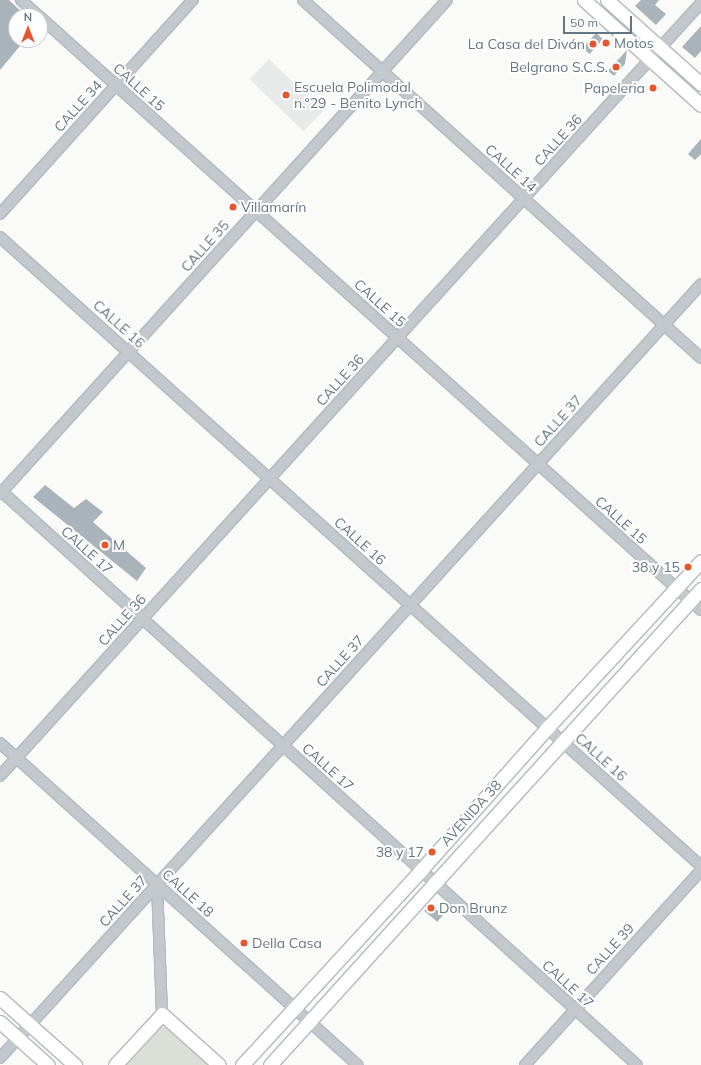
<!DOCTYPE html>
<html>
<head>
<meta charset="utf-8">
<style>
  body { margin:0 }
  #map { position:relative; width:701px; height:1065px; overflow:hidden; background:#fafaf8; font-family:Mulish,sans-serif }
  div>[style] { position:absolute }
  .built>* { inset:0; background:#e8e9e9; transform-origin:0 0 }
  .green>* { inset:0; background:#dadfd7 }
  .building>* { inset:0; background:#aab3b9; transform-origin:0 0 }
  .roads { filter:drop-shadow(1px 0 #b5babe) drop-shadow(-1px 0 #b5babe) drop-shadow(0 1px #b5babe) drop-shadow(0 -1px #b5babe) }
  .minor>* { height:10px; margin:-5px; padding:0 5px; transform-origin:5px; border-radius:5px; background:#c3c8cc }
  .major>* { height:13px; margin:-6.5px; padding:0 6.5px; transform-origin:6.5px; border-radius:6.5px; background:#fff }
  .dots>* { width:11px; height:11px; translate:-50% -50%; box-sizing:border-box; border:2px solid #fff; border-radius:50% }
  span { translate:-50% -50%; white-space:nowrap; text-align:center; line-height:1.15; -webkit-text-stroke:4px #fff; paint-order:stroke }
  .poi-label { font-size:14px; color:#657683 }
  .left { translate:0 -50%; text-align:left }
  .right { translate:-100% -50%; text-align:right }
  .street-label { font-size:14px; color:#657683 }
  .north { position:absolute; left:8px; top:8px; width:40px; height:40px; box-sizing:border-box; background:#fff; border:1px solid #c1c8cd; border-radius:50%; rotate:0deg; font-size:11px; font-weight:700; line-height:16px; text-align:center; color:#657683 }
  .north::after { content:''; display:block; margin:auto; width:14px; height:18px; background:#e4572e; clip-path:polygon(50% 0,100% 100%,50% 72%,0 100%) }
  .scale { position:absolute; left:563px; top:16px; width:69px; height:18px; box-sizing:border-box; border:2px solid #657683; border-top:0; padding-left:5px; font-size:12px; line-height:14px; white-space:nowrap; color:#657683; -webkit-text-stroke:3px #fff; paint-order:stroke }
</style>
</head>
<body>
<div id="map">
  <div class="built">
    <div style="left:269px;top:59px;width:75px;height:28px;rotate:44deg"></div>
  </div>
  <div class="green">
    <div style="clip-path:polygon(159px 1027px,168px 1027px,210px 1065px,124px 1065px)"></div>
  </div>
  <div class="building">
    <div style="clip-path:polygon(0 0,9px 0,26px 16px,16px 16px,16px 40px,25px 40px,0 70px)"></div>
    <div style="clip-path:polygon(641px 0,659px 0,655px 5px,666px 14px,656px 25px,635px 6px)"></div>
    <div style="clip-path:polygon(701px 26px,701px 51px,695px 58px,682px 47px)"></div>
    <div style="left:596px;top:33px;width:9px;height:20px;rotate:41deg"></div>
    <div style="clip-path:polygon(627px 50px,625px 64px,614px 76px,608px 71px)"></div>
    <div style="clip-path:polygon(701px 139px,701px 154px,695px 160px,688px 154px)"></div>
    <div style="clip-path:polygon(45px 485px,74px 508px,86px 499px,103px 512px,93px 522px,146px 568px,137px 581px,33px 497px)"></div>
    <div style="left:430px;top:904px;width:17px;height:9px;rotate:40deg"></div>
  </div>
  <div class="roads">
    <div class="minor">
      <div style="left:21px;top:0;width:24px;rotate:42deg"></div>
      <div style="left:303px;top:0;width:535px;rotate:41.97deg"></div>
      <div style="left:40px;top:17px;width:888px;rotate:41.9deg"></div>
      <div style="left:0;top:214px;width:288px;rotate:-48deg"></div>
      <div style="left:0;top:237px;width:942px;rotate:41.9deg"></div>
      <div style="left:0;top:490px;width:858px;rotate:42.07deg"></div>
      <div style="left:0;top:494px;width:666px;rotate:-47.86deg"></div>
      <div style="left:0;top:743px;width:481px;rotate:42deg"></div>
      <div style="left:0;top:776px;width:1044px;rotate:-47.8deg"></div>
      <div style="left:157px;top:884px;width:130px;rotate:87.8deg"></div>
      <div style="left:0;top:1058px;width:1044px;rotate:-47.83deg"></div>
      <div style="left:525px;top:1065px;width:263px;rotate:-47.9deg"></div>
    </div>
    <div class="major">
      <div style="left:584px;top:0;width:157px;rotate:41.9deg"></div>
      <div style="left:607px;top:0;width:126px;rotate:41.8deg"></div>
      <div style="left:0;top:998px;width:101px;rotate:41.8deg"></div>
      <div style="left:0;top:1022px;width:64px;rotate:41.9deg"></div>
      <div style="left:115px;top:1065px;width:69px;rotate:-47.3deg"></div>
      <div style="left:162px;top:1014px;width:76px;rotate:41.8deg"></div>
      <div style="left:242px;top:1065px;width:265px;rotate:-47.4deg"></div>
      <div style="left:421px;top:870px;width:190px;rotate:-48.4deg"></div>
      <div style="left:547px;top:728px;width:227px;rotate:-47.3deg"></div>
      <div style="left:270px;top:1065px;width:642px;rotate:-47.84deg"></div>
    </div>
  </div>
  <div class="dots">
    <div style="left:606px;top:43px;background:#e4572e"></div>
    <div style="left:593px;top:44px;background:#e4572e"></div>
    <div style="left:616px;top:67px;background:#e4572e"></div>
    <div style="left:653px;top:88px;background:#e4572e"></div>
    <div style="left:286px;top:95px;background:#e4572e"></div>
    <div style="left:233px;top:207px;background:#e4572e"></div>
    <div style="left:105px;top:545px;background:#e4572e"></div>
    <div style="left:688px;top:567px;background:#e4572e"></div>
    <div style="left:432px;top:852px;background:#e4572e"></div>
    <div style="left:431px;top:908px;background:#e4572e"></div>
    <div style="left:244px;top:943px;background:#e4572e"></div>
  </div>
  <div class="poi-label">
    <span class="left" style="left:614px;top:43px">Motos</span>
    <span class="right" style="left:585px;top:44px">La Casa del Diván</span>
    <span class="right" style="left:608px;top:67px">Belgrano S.C.S.</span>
    <span class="left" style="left:294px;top:95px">Escuela Polimodal<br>n.°29 - Benito Lynch</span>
    <span class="right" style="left:645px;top:88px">Papeleria</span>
    <span class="left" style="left:241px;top:207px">Villamarín</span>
    <span class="left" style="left:113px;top:545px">M</span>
    <span class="right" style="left:680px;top:567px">38 y 15</span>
    <span class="right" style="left:424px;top:852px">38 y 17</span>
    <span class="left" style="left:439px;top:908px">Don Brunz</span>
    <span class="left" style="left:252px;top:943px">Della Casa</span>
  </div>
  <div class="street-label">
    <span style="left:139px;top:87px;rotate:42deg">CALLE 15</span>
    <span style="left:78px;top:106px;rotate:-48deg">CALLE 34</span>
    <span style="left:558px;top:140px;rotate:-48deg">CALLE 36</span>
    <span style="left:511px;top:168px;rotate:42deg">CALLE 14</span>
    <span style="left:205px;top:246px;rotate:-48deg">CALLE 35</span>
    <span style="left:380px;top:303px;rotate:42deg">CALLE 15</span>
    <span style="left:119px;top:324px;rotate:42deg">CALLE 16</span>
    <span style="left:340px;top:380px;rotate:-48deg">CALLE 36</span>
    <span style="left:558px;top:421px;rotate:-48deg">CALLE 37</span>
    <span style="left:621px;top:520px;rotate:42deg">CALLE 15</span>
    <span style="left:360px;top:541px;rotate:42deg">CALLE 16</span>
    <span style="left:87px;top:550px;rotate:42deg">CALLE 17</span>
    <span style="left:122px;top:620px;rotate:-48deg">CALLE 36</span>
    <span style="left:340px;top:661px;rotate:-48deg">CALLE 37</span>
    <span style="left:601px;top:757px;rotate:42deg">CALLE 16</span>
    <span style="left:328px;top:767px;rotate:42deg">CALLE 17</span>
    <span style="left:471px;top:813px;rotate:-48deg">AVENIDA 38</span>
    <span style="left:188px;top:893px;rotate:42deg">CALLE 18</span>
    <span style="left:123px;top:901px;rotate:-48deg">CALLE 37</span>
    <span style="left:610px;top:949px;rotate:-48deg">CALLE 39</span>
    <span style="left:568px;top:984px;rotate:42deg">CALLE 17</span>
  </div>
  <div class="north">N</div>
  <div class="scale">50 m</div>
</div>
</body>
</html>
